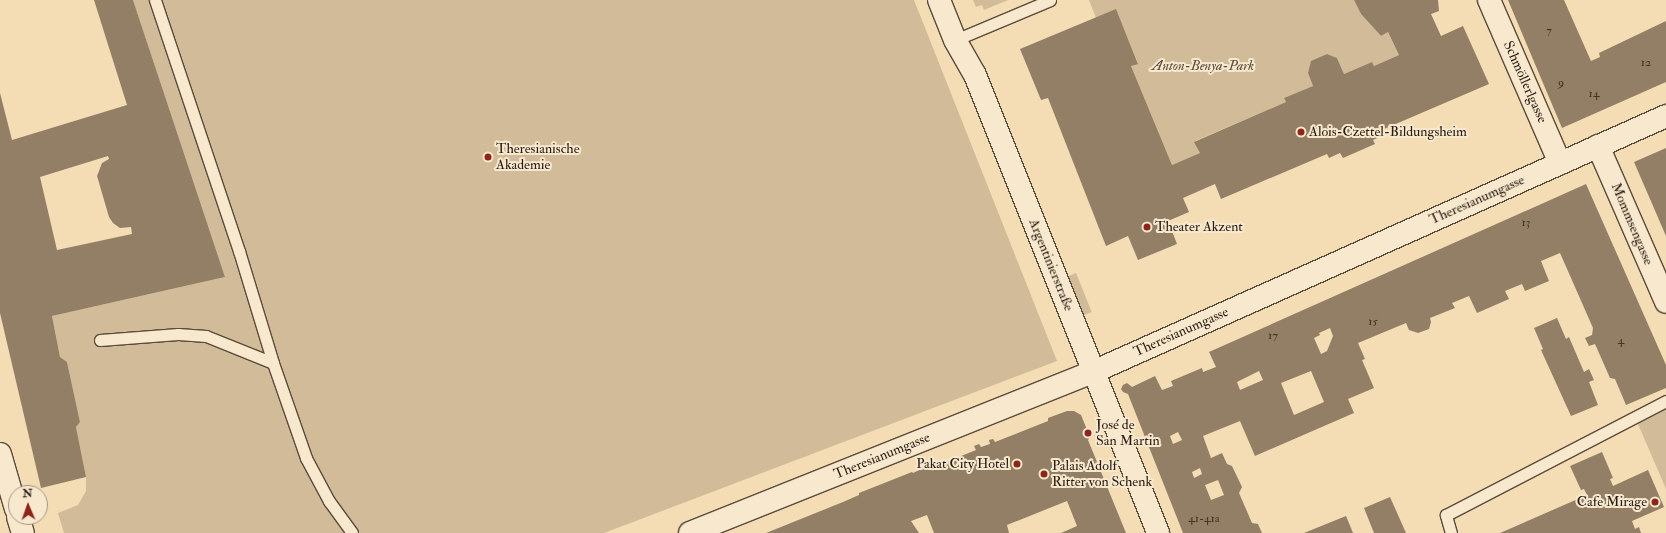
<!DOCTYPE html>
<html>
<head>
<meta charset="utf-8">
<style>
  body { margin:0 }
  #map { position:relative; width:1666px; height:533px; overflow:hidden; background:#f4dcb4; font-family:"IM FELL Double Pica",serif }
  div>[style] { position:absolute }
  .green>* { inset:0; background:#d1bb98; transform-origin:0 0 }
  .building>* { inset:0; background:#927f66 }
  .roads { filter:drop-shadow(1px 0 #5a4b3a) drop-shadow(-1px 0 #5a4b3a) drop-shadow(0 1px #5a4b3a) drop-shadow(0 -1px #5a4b3a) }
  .lane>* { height:11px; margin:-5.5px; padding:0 5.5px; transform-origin:5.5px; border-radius:5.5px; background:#f8e8ce }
  .street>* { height:22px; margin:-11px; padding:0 11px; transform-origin:11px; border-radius:11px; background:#f8e8ce }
  .secondary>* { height:22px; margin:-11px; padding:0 11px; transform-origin:11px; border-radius:11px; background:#f8e8ce }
  .dots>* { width:11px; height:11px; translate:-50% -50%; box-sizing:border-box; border:2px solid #f8e8ce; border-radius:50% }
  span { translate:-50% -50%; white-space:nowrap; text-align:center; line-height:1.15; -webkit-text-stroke:4px #f8e8ce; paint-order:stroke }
  .number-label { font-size:12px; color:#423426 }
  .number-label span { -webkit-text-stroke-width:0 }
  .park-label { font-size:14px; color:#5a4b3a; font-style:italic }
  .street-label { font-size:14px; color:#271b11 }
  .poi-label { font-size:14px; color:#271b11 }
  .left { translate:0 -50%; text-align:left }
  .right { translate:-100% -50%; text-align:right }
  .north { position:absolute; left:8px; top:485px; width:40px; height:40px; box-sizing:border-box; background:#f8e8ce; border:1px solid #a49682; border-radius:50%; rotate:358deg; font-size:11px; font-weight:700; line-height:16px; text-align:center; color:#271b11 }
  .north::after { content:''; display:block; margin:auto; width:14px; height:18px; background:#8f2418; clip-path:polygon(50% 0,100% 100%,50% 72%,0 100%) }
</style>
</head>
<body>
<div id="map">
  <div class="green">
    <div style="clip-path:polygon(133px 0,914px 0,1057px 361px,604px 533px,64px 533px,58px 513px,78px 505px,86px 491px,86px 477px,76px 427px,80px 422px,67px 362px,60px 357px,52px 316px,225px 277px)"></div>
    <div style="clip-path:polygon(973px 0,1008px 0,984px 10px,982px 5px,976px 7px)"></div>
    <div style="clip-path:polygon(1089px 0,1354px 0,1361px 14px,1381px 36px,1388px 32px,1399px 55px,1374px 66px,1372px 62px,1344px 74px,1337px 58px,1327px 54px,1312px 61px,1308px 73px,1313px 86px,1284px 98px,1286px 102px,1195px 141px,1200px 153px,1172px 165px,1131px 66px,1138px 63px,1116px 10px,1096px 18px)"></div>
    <div style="left:1076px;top:273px;width:42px;height:10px;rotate:68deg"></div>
    <div style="clip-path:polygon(1666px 402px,1666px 489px,1635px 417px)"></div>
  </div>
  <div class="building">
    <div style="clip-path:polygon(evenodd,94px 0,133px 0,225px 277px,52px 316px,60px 357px,67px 362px,80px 422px,76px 427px,86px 477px,41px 488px,0 313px,0 93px,12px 140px,127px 105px,94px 0,108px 156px,109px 159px,102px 163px,97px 176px,109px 217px,113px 223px,120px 228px,131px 227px,132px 234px,57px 250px,40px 177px,108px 156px)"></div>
    <div style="clip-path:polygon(1354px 0,1438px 0,1439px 11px,1431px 14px,1441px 36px,1463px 26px,1489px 84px,1384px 129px,1386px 134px,1373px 140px,1375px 144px,1343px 158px,1340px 153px,1329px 158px,1327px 154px,1221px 199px,1215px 184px,1183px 198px,1189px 212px,1168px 221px,1177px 244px,1138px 260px,1128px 236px,1106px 246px,1048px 98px,1041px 100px,1020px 49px,1116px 9px,1138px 64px,1131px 66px,1172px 165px,1200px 153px,1194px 142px,1286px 102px,1284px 98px,1313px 86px,1308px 73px,1311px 61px,1327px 54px,1337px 58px,1344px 74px,1372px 62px,1374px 66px,1399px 55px,1388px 32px,1381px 36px,1361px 14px)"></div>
    <div style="clip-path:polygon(1508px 0,1564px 0,1591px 61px,1600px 57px,1599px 53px,1666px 21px,1666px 82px,1562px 128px)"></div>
    <div style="clip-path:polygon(1666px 148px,1666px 236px,1634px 162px)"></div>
    <div style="clip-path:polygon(evenodd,1586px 184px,1666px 365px,1666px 388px,1626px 405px,1615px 379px,1610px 378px,1595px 344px,1589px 346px,1585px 338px,1592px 335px,1593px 328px,1560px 253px,1541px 261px,1549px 281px,1525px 291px,1522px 284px,1505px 291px,1509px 299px,1477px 313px,1469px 296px,1452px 303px,1455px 308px,1430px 318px,1431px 322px,1429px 329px,1418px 333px,1409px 330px,1406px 323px,1358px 343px,1365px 359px,1362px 360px,1374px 388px,1348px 399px,1354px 413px,1255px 456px,1240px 421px,1203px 436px,1211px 458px,1222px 453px,1227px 464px,1232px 466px,1242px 487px,1239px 493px,1252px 523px,1258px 524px,1262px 533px,1183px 533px,1128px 394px,1123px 392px,1121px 389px,1123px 385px,1127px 383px,1132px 387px,1155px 376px,1162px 390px,1173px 386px,1171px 381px,1202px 368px,1203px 372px,1216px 367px,1209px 352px,1586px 184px,1330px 328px,1333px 336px,1327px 351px,1321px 354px,1314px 338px,1320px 335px,1319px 333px,1330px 328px,1586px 184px,1259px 371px,1263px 380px,1240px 390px,1237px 382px,1259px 371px,1586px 184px,1311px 371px,1324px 402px,1294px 415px,1281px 383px,1311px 371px,1586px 184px,1178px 432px,1182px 440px,1173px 444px,1170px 436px,1178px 432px,1586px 184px,1200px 468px,1202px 474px,1194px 478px,1192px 472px,1200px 468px,1586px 184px,1218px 480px,1224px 495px,1211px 500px,1205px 485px,1218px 480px)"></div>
    <div style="clip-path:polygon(1557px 318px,1566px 339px,1569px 337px,1584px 372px,1589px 369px,1594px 380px,1589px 382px,1598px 405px,1571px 416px,1541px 350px,1543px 349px,1534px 328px)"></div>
    <div style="clip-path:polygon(1067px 411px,1074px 411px,1081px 415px,1090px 437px,1088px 440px,1126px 533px,1061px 533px,1077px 526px,1067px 501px,1007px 525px,1009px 533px,934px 533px,927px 515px,911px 521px,919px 533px,766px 533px,843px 502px,859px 495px,859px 493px,912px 472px,913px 473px,928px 466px,929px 469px,976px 450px,974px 446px,979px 444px,981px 447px,990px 444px,989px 440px,993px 439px,995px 442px,1048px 421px,1048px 418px)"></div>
    <div style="clip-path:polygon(1602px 452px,1613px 478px,1610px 479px,1613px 486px,1648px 470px,1664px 507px,1632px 521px,1635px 529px,1639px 527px,1641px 533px,1500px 533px,1587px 495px,1584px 489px,1581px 490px,1570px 466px)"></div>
    <div style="clip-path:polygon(1390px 497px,1406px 533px,1374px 533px,1364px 508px)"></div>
    <div style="clip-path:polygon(1346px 516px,1353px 533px,1304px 533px)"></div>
  </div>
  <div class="roads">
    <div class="lane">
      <div style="left:155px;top:0;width:265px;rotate:71.5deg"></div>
      <div style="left:239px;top:251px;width:117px;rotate:73.1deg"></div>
      <div style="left:273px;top:363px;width:101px;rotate:70.8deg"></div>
      <div style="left:306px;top:458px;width:49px;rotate:61.9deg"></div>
      <div style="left:329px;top:501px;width:39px;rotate:54deg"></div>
      <div style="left:955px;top:40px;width:103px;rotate:-22.8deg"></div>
      <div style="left:100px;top:340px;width:78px;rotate:-4.4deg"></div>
      <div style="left:178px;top:334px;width:28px;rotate:4deg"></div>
      <div style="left:206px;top:336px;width:72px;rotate:21.9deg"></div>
      <div style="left:1451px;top:533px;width:19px;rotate:-106deg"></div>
      <div style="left:1446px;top:515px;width:248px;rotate:-27.4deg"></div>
    </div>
    <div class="street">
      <div style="left:939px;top:0;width:43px;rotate:68.2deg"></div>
      <div style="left:955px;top:40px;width:40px;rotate:60.3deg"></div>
      <div style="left:975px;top:75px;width:493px;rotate:68.2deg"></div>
      <div style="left:1489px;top:0;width:178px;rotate:66.5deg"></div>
      <div style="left:1598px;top:146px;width:170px;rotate:66.4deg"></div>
      <div style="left:690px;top:533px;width:434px;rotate:-21.8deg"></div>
      <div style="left:1093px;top:372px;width:628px;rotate:-24.07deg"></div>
    </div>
    <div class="secondary">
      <div style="left:0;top:454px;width:57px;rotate:73.8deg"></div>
      <div style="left:18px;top:517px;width:17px;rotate:73deg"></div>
    </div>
  </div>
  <div class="dots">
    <div style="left:1301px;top:132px;background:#8f2418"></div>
    <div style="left:488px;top:157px;background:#8f2418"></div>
    <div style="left:1147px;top:227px;background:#8f2418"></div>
    <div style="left:1088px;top:433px;background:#8f2418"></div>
    <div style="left:1017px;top:464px;background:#8f2418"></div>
    <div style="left:1044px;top:474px;background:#8f2418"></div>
    <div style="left:1655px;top:502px;background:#8f2418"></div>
  </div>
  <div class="number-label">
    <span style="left:1549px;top:31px">7</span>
    <span style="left:1646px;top:63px">12</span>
    <span style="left:1561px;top:83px">9</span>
    <span style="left:1594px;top:94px">14</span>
    <span style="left:1526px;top:223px">13</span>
    <span style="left:1373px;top:322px">15</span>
    <span style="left:1273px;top:336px">17</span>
    <span style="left:1621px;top:341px">4</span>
    <span style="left:1204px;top:519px">41-41a</span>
  </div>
  <div class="park-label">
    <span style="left:1203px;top:66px">Anton-Benya-Park</span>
  </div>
  <div class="street-label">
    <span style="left:1525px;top:82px;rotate:66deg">Schmöllerlgasse</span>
    <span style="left:1477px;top:200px;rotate:-24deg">Theresianumgasse</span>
    <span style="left:1632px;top:224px;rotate:67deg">Mommsengasse</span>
    <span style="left:1051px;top:265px;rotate:68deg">Argentinierstraße</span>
    <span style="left:1181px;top:332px;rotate:-24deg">Theresianumgasse</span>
    <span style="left:882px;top:456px;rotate:-22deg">Theresianumgasse</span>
  </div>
  <div class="poi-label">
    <span class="left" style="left:1309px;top:132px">Alois-Czettel-Bildungsheim</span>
    <span class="left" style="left:496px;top:157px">Theresianische<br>Akademie</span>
    <span class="left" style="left:1155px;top:227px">Theater Akzent</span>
    <span class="left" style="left:1096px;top:433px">José de<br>San Martin</span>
    <span class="right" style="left:1009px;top:464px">Pakat City Hotel</span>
    <span class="left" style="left:1052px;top:474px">Palais Adolf<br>Ritter von Schenk</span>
    <span class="right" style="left:1647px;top:502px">Cafe Mirage</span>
  </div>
  <div class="north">N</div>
</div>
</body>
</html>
